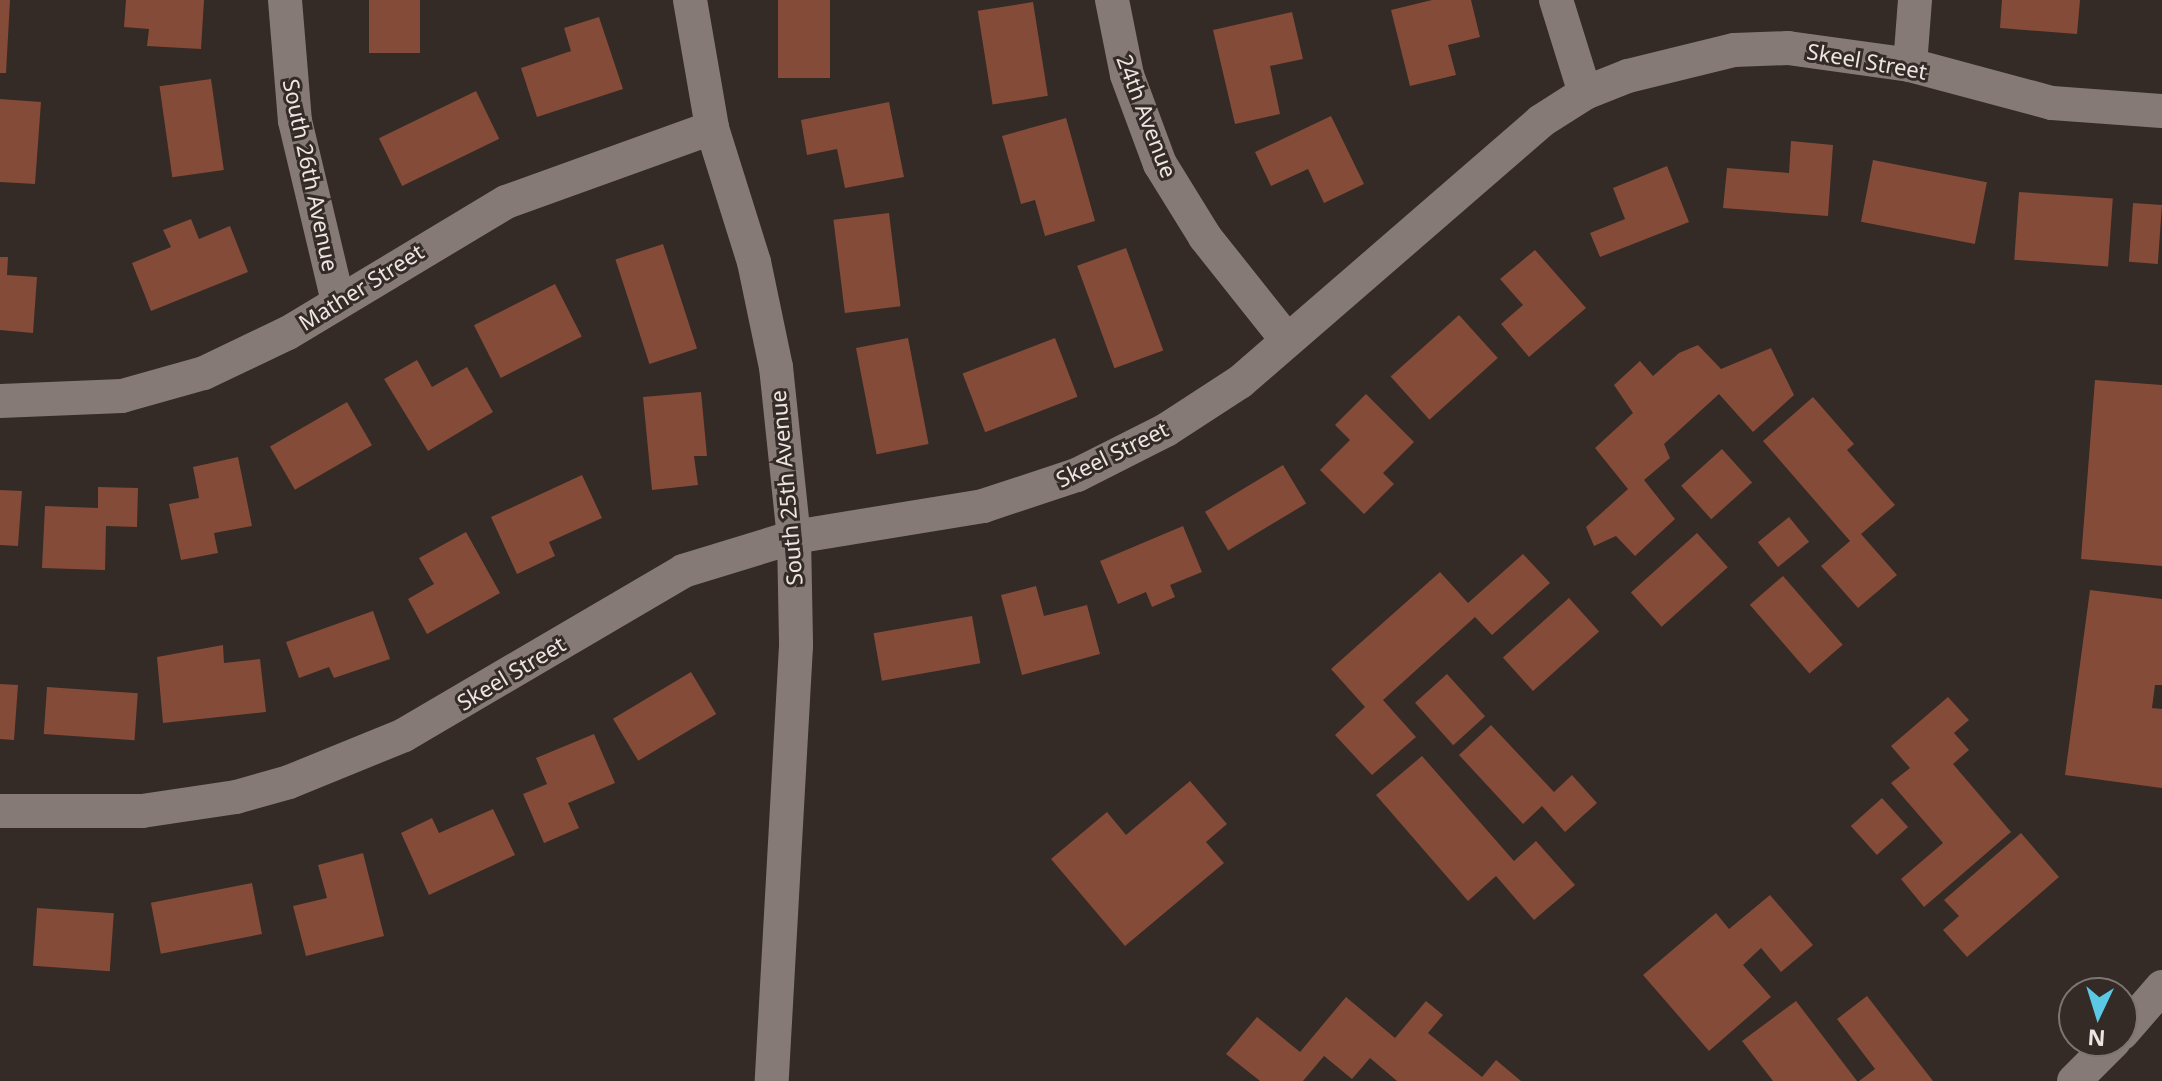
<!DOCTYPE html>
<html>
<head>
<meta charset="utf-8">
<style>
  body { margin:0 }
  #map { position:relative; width:2162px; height:1081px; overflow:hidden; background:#342a26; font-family:"Noto Sans",sans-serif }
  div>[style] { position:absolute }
  .building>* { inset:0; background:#844b38; transform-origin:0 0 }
  .minor>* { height:34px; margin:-17px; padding:0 17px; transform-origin:17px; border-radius:17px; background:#867a76 }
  span { translate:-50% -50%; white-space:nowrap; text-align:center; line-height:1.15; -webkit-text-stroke:6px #342a26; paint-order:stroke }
  .street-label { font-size:22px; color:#ece5e3 }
  .north { position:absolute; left:2058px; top:977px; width:80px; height:80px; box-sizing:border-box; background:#342a26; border:2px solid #7e7572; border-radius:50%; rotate:184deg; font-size:22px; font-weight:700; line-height:32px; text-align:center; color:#ece5e3 }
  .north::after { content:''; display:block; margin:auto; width:28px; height:36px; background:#5bc8e6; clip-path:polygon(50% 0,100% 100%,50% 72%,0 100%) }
</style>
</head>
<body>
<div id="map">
  <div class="building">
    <div style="clip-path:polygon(0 0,10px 0,6px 73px,0 73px)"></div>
    <div style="clip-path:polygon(126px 0,204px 0,201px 49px,147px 46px,149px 29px,124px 27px)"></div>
    <div style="left:369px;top:0;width:51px;height:53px"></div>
    <div style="left:778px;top:0;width:52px;height:78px"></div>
    <div style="clip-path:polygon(1432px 0,1471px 0,1480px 37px,1448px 45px,1456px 75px,1410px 86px,1391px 10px)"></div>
    <div style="clip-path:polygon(2002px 0,2080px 0,2077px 34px,2000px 28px)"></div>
    <div style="left:1033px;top:2px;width:95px;height:56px;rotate:81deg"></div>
    <div style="clip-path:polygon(1292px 12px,1303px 59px,1270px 66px,1280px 114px,1235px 124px,1213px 30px)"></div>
    <div style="clip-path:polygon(599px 17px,623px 89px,537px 117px,521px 68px,571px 51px,564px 28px)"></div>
    <div style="left:211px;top:79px;width:92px;height:52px;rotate:82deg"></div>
    <div style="left:476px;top:91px;width:53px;height:108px;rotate:64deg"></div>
    <div style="clip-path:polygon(0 99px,41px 102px,35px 184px,0 182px)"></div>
    <div style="clip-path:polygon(889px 102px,904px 177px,845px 188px,837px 149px,807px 155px,801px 120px)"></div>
    <div style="clip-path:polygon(1331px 116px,1364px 184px,1324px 203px,1308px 169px,1271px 186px,1255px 152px)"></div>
    <div style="clip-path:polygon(1066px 118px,1095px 221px,1045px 236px,1035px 200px,1021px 204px,1002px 136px)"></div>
    <div style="clip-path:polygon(1791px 141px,1833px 145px,1828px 216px,1723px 208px,1727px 168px,1789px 173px)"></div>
    <div style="left:1873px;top:160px;width:116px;height:63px;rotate:11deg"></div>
    <div style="clip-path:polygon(1667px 166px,1689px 222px,1600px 257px,1590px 233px,1625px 219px,1613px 188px)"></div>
    <div style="left:2019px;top:192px;width:94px;height:68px;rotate:4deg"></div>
    <div style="left:2133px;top:203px;width:29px;height:59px;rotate:4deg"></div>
    <div style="left:889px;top:213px;width:94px;height:56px;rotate:83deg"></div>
    <div style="clip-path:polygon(191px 219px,199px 239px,230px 226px,248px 272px,151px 311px,132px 263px,171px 247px,163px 230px)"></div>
    <div style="left:663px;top:244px;width:110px;height:50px;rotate:72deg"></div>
    <div style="left:1126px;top:248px;width:109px;height:52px;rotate:70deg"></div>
    <div style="clip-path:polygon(1535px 250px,1586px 308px,1529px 357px,1501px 324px,1523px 305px,1500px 279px)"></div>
    <div style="clip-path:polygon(0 257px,8px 257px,7px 275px,37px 277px,33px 333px,0 330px)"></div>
    <div style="left:555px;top:284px;width:59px;height:91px;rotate:63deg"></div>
    <div style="left:1459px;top:315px;width:58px;height:92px;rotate:48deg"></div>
    <div style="left:908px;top:338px;width:108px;height:53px;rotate:79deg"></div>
    <div style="left:1055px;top:338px;width:63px;height:99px;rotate:69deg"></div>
    <div style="clip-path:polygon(1698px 345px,1721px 369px,1771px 348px,1794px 395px,1753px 432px,1719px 394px,1664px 444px,1670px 458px,1644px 480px,1675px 519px,1635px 556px,1616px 536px,1594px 546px,1586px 527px,1628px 489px,1595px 448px,1633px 413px,1614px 385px,1640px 361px,1653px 376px,1679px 353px)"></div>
    <div style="clip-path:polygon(417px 360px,432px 387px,467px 367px,493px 412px,428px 451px,384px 379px)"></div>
    <div style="clip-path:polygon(2095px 380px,2162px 385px,2162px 566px,2081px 559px)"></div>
    <div style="clip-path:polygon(701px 392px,707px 456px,694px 456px,698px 485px,652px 490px,643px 397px)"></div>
    <div style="clip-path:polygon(1366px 394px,1414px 442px,1383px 473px,1394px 484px,1364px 514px,1320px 470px,1350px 440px,1335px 425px)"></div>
    <div style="clip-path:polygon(1813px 397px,1854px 444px,1847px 450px,1895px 505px,1861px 534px,1897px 575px,1858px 608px,1821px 566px,1850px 541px,1763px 441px)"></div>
    <div style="left:347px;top:402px;width:50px;height:89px;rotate:60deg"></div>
    <div style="left:1722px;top:449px;width:45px;height:55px;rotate:48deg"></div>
    <div style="clip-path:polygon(238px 457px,252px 526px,214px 533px,218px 553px,181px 560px,169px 504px,199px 498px,193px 467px)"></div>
    <div style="left:1283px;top:465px;width:45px;height:91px;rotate:59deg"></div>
    <div style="clip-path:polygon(582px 475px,602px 518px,549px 542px,555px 556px,517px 574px,491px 517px)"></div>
    <div style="clip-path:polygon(98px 487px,138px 488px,137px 527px,106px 526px,105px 570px,42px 568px,45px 506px,98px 508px)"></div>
    <div style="clip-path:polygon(0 490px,22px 491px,18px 546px,0 545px)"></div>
    <div style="left:1789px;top:517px;width:32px;height:40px;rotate:51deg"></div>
    <div style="clip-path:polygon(1183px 526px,1202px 572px,1170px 585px,1175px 597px,1152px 607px,1146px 592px,1118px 604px,1100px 561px)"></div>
    <div style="clip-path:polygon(466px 532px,500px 593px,427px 634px,408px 599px,434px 584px,419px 558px)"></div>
    <div style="left:1697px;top:533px;width:46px;height:89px;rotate:48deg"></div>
    <div style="clip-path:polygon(1523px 554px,1550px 583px,1492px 635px,1475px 617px,1383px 700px,1416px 737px,1372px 775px,1335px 735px,1365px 707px,1331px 669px,1440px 572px,1468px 603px)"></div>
    <div style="left:1783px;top:576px;width:91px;height:44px;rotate:49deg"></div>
    <div style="clip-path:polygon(1036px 586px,1044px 616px,1087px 605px,1100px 654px,1022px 675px,1001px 595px)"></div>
    <div style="clip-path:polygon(2090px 590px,2162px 599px,2162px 685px,2155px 685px,2152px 708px,2162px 709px,2162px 788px,2065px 775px)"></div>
    <div style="left:1569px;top:598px;width:45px;height:89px;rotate:48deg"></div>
    <div style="clip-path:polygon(373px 611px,390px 659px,334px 678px,329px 667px,299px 678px,286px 642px)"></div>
    <div style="left:972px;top:616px;width:48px;height:100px;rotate:80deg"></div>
    <div style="clip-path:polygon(223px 645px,224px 663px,260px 659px,266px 712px,163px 723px,157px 657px)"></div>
    <div style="left:691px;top:672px;width:49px;height:91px;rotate:59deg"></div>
    <div style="left:1447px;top:674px;width:57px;height:43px;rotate:48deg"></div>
    <div style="clip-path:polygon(0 684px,18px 685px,14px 740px,0 739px)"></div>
    <div style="left:47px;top:687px;width:91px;height:47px;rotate:4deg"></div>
    <div style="clip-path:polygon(1948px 697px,1969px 720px,1954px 733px,1969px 750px,1953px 764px,2011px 832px,1924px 907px,1901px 879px,1943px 843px,1891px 783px,1910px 768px,1891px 746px)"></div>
    <div style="clip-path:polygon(1491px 725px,1554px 792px,1572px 775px,1597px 803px,1565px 832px,1542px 806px,1523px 824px,1459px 755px)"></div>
    <div style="clip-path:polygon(594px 734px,615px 783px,568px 803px,579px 828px,544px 843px,523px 794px,547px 784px,536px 758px)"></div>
    <div style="clip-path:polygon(1422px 756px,1514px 861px,1536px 841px,1575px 885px,1534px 920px,1496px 876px,1468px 901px,1376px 795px)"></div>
    <div style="clip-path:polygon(1190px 781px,1227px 824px,1206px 842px,1224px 863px,1125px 946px,1051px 859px,1107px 812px,1126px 835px)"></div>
    <div style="left:1882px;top:798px;width:39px;height:42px;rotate:48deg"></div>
    <div style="clip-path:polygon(493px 809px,515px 855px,429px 895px,401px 833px,432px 818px,439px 833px)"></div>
    <div style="clip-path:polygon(2021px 833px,2059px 877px,1967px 957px,1943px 930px,1959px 916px,1944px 900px)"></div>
    <div style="clip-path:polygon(363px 853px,384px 936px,306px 956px,293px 906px,327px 898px,318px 865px)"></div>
    <div style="left:252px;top:883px;width:52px;height:103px;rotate:79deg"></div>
    <div style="clip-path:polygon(1770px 895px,1813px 945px,1781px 972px,1761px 948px,1743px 965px,1771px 997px,1709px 1051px,1643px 975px,1716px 913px,1729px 929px)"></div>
    <div style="left:37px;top:908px;width:77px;height:58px;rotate:4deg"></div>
    <div style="clip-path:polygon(1867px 996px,1933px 1081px,1859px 1081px,1875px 1069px,1837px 1019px)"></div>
    <div style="clip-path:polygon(1346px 997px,1395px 1038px,1426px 1001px,1443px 1015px,1428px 1033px,1482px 1077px,1496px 1060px,1521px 1081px,1397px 1081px,1370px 1058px,1352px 1079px,1324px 1056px,1303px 1081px,1260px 1081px,1226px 1054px,1257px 1017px,1300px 1052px)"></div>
    <div style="clip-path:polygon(1796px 1001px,1857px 1081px,1773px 1081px,1742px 1041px)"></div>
  </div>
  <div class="minor">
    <div style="left:285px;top:0;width:121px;rotate:85.3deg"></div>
    <div style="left:295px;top:121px;width:185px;rotate:76.6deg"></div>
    <div style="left:690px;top:0;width:130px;rotate:80.2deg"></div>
    <div style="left:712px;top:128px;width:140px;rotate:72.6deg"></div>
    <div style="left:754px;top:262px;width:107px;rotate:78.2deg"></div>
    <div style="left:776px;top:367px;width:171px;rotate:84deg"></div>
    <div style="left:794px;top:537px;width:109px;rotate:88.9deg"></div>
    <div style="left:796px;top:646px;width:436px;rotate:93.2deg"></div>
    <div style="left:1112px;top:0;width:76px;rotate:78.7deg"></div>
    <div style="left:1127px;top:75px;width:95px;rotate:69.7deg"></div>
    <div style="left:1160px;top:164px;width:86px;rotate:58.3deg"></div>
    <div style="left:1205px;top:237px;width:132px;rotate:51.5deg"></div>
    <div style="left:1556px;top:0;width:97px;rotate:72.7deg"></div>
    <div style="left:1910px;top:65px;width:65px;rotate:-85.6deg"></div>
    <div style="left:0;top:401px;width:122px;rotate:-2.3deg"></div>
    <div style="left:122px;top:396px;width:85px;rotate:-15.7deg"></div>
    <div style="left:204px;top:373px;width:93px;rotate:-25.5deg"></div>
    <div style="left:288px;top:333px;width:254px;rotate:-31deg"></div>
    <div style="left:506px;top:202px;width:219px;rotate:-19.8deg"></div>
    <div style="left:0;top:811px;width:142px"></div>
    <div style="left:142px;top:811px;width:95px;rotate:-8.5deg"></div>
    <div style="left:236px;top:797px;width:55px;rotate:-15.8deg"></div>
    <div style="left:289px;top:782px;width:124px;rotate:-22.2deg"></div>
    <div style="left:404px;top:735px;width:324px;rotate:-30.4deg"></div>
    <div style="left:683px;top:571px;width:116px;rotate:-17deg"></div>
    <div style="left:794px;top:537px;width:192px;rotate:-9.3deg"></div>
    <div style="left:983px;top:506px;width:99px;rotate:-18.3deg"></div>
    <div style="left:1077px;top:475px;width:100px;rotate:-26.8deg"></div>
    <div style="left:1166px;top:430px;width:88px;rotate:-33deg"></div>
    <div style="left:1240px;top:382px;width:398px;rotate:-40.9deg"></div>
    <div style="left:1541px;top:121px;width:52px;rotate:-32.5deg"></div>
    <div style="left:1585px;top:93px;width:46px;rotate:-21.6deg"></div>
    <div style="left:1628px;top:76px;width:109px;rotate:-13.8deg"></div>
    <div style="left:1734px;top:50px;width:54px;rotate:-2.1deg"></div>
    <div style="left:1788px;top:48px;width:123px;rotate:7.9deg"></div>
    <div style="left:1910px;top:65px;width:147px;rotate:15deg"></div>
    <div style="left:2052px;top:103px;width:110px;rotate:4.2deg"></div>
    <div style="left:2122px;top:1033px;width:61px;rotate:-49deg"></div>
    <div style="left:2074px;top:1081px;width:57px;rotate:-45deg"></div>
  </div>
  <div class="street-label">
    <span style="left:1867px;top:61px;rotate:10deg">Skeel Street</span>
    <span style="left:1147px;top:116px;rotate:69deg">24th Avenue</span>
    <span style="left:311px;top:175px;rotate:78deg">South 26th Avenue</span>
    <span style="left:361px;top:287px;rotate:-32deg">Mather Street</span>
    <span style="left:1112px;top:454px;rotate:-26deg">Skeel Street</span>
    <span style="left:786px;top:488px;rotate:-95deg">South 25th Avenue</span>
    <span style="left:511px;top:673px;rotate:-31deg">Skeel Street</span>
  </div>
  <div class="north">N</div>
</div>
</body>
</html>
